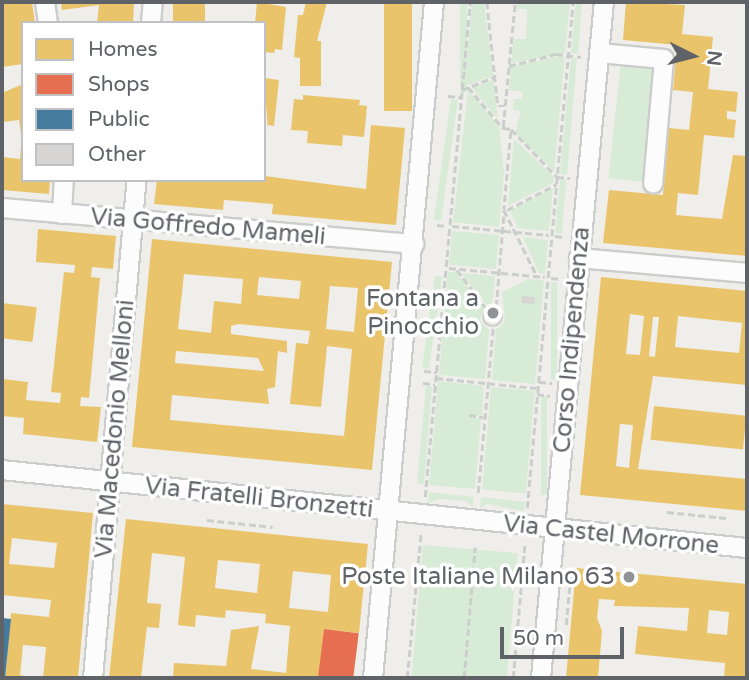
<!DOCTYPE html>
<html>
<head>
<meta charset="utf-8">
<style>
  body { margin:0 }
  #map { position:relative; width:749px; height:680px; overflow:hidden; background:#efeeea; font-family:"Varela Round",sans-serif }
  div>[style] { position:absolute }
  .green>* { inset:0; background:#d8ebd6; transform-origin:0 0 }
  .homes>* { inset:0; background:#e9c46a; transform-origin:0 0 }
  .shops>* { inset:0; background:#e76f51; transform-origin:0 0 }
  .public>* { inset:0; background:#457b9d }
  .building>* { inset:0; background:#d6d5d3; transform-origin:0 0 }
  .path>* { height:2.5px; margin-top:-1.25px; transform-origin:0; background:repeating-linear-gradient(90deg,#cacfcc 0 7px,transparent 0 10.5px) }
  .path>.ring { margin:-1.25px; padding:0; box-sizing:content-box; background:none; border:2.5px solid #cacfcc; border-radius:50% }
  .roads { filter:drop-shadow(2px 0 #cbcccc) drop-shadow(-2px 0 #cbcccc) drop-shadow(0 2px #cbcccc) drop-shadow(0 -2px #cbcccc) }
  .minor>* { height:18px; margin:-9px; padding:0 9px; transform-origin:9px; border-radius:9px; background:#fdfcfc }
  .dots>* { width:19px; height:19px; translate:-50% -50%; box-sizing:border-box; border:4px solid #fff; border-radius:50% }
  span { translate:-50% -50%; white-space:nowrap; text-align:center; line-height:1.15; -webkit-text-stroke:7px #fff; paint-order:stroke }
  .street-label { font-size:24px; color:#5f6368 }
  .poi-label { font-size:24px; color:#5f6368 }
  .right { translate:-100% -50%; text-align:right }
  .frame { position:absolute; inset:0; border:4px solid #5f6368; pointer-events:none }
  .legend { position:absolute; left:21px; top:21px; width:245px; height:161px; box-sizing:border-box; background:#fff; border:2px solid #bfc1c3; margin:0; padding:9px 12px; list-style:none; font-size:21px; color:#5f6368 }
  .legend li { display:flex; align-items:center; gap:14px; height:35px }
  .legend b { width:35px; border:2px solid #bfc1c3 }
  .north { position:absolute; left:658px; top:21px; width:70px; height:70px; -webkit-text-stroke:5px #fff; paint-order:stroke; rotate:96deg; font-size:19px; font-weight:700; line-height:28px; text-align:center; color:#5f6368 }
  .north::after { content:''; display:block; margin:auto; width:24px; height:32px; background:#5f6368; clip-path:polygon(50% 0,100% 100%,50% 72%,0 100%) }
  .scale { position:absolute; left:500px; top:627px; width:124px; height:32px; box-sizing:border-box; border:4px solid #5f6368; border-top:0; padding-left:9px; font-size:21px; line-height:24px; white-space:nowrap; color:#5f6368; -webkit-text-stroke:5px #fff; paint-order:stroke }
</style>
</head>
<body>
<div id="map">
  <div class="green">
    <div style="left:460px;top:2px;width:7px;height:91px"></div>
    <div style="clip-path:polygon(472px 2px,484px 2px,493px 76px,465px 86px)"></div>
    <div style="clip-path:polygon(517px 2px,570px 2px,565px 53px,511px 63px,514px 39px,526px 39px,527px 9px,517px 9px)"></div>
    <div style="clip-path:polygon(576px 2px,582px 2px,578px 54px,571px 53px)"></div>
    <div style="clip-path:polygon(555px 57px,565px 57px,554px 171px,515px 133px,521px 111px,513px 110px,514px 99px,522px 99px,523px 92px,509px 90px,511px 67px)"></div>
    <div style="clip-path:polygon(571px 58px,577px 58px,567px 175px,560px 174px)"></div>
    <div style="left:621px;top:60px;width:38px;height:119px;rotate:6deg"></div>
    <div style="clip-path:polygon(493px 80px,498px 119px,472px 88px)"></div>
    <div style="clip-path:polygon(468px 90px,499px 126px,504px 172px,499px 227px,453px 222px)"></div>
    <div style="left:451px;top:99px;width:7px;height:122px;rotate:8deg"></div>
    <div style="clip-path:polygon(514px 139px,554px 177px,553px 183px,508px 206px)"></div>
    <div style="clip-path:polygon(560px 180px,566px 180px,562px 234px,555px 233px)"></div>
    <div style="clip-path:polygon(553px 188px,549px 231px,518px 228px,510px 211px)"></div>
    <div style="left:452px;top:231px;width:47px;height:34px;rotate:5deg"></div>
    <div style="clip-path:polygon(523px 237px,548px 240px,545px 274px,539px 273px)"></div>
    <div style="clip-path:polygon(448px 272px,456px 272px,484px 308px,480px 320px,489px 330px,485px 379px,439px 375px)"></div>
    <div style="clip-path:polygon(461px 273px,495px 276px,492px 304px,488px 306px)"></div>
    <div style="left:435px;top:276px;width:7px;height:93px;rotate:8deg"></div>
    <div style="clip-path:polygon(528px 279px,544px 280px,535px 384px,492px 380px,496px 330px,505px 321px,502px 292px)"></div>
    <div style="left:551px;top:282px;width:6px;height:98px"></div>
    <div style="clip-path:polygon(438px 381px,484px 386px,482px 415px,469px 417px,481px 418px,475px 489px,429px 485px)"></div>
    <div style="clip-path:polygon(426px 386px,432px 387px,424px 484px,417px 483px)"></div>
    <div style="left:491px;top:387px;width:44px;height:103px;rotate:5deg"></div>
    <div style="left:541px;top:397px;width:6px;height:98px"></div>
    <div style="clip-path:polygon(429px 492px,474px 497px,473px 507px,466px 501px,440px 499px,428px 503px)"></div>
    <div style="clip-path:polygon(481px 497px,525px 502px,524px 511px,487px 504px,480px 508px)"></div>
    <div style="left:423px;top:545px;width:95px;height:134px;rotate:5deg"></div>
  </div>
  <div class="homes">
    <div style="clip-path:polygon(2px 2px,32px 2px,35px 23px,23px 23px,23px 64px,2px 67px)"></div>
    <div style="clip-path:polygon(61px 2px,134px 2px,133px 23px,97px 23px,99px 5px,62px 10px)"></div>
    <div style="left:173px;top:2px;width:32px;height:21px"></div>
    <div style="clip-path:polygon(257px 2px,286px 7px,282px 50px,275px 49px,274px 53px,264px 52px,264px 23px,255px 23px)"></div>
    <div style="clip-path:polygon(306px 2px,327px 2px,317px 41px,321px 41px,321px 86px,300px 86px,300px 58px,294px 57px,298px 15px,303px 15px)"></div>
    <div style="left:384px;top:2px;width:28px;height:109px"></div>
    <div style="clip-path:polygon(626px 2px,685px 5px,682px 34px,713px 37px,708px 89px,738px 92px,736px 112px,727px 111px,727px 119px,736px 120px,734px 138px,704px 135px,698px 195px,678px 193px,676px 215px,722px 219px,733px 155px,747px 156px,747px 256px,603px 243px,609px 190px,663px 195px,669px 128px,689px 130px,693px 92px,673px 90px,677px 45px,623px 40px)"></div>
    <div style="clip-path:polygon(264px 78px,279px 80px,274px 126px,268px 125px,268px 130px)"></div>
    <div style="clip-path:polygon(23px 84px,23px 135px,21px 135px,19px 120px,2px 122px,2px 93px)"></div>
    <div style="clip-path:polygon(303px 95px,360px 100px,359px 105px,367px 106px,364px 137px,343px 135px,342px 146px,307px 143px,308px 131px,291px 130px,294px 99px,303px 100px)"></div>
    <div style="clip-path:polygon(371px 125px,405px 128px,396px 225px,272px 214px,273px 204px,224px 200px,223px 210px,154px 204px,157px 180px,264px 180px,264px 176px,366px 189px)"></div>
    <div style="clip-path:polygon(21px 146px,23px 180px,50px 180px,49px 194px,2px 190px,2px 157px,20px 159px)"></div>
    <div style="clip-path:polygon(38px 229px,116px 236px,113px 269px,92px 267px,91px 277px,100px 278px,89px 398px,81px 397px,80px 406px,101px 407px,97px 442px,23px 434px,24px 418px,2px 416px,2px 379px,28px 382px,26px 400px,60px 403px,61px 393px,51px 392px,64px 272px,74px 273px,75px 265px,36px 262px)"></div>
    <div style="clip-path:polygon(evenodd,152px 239px,392px 262px,372px 470px,132px 447px,152px 239px,184px 274px,243px 279px,241px 304px,214px 301px,211px 333px,178px 329px,184px 274px,152px 239px,259px 277px,301px 281px,299px 299px,257px 295px,259px 277px,152px 239px,330px 286px,358px 288px,354px 332px,326px 329px,330px 286px,152px 239px,239px 324px,310px 331px,308px 344px,296px 343px,290px 404px,321px 407px,327px 346px,352px 349px,344px 436px,170px 420px,172px 395px,269px 404px,267px 389px,275px 387px,278px 351px,287px 353px,287px 341px,231px 334px,231px 326px,239px 324px,152px 239px,176px 351px,258px 358px,264px 371px,175px 363px,176px 351px)"></div>
    <div style="clip-path:polygon(evenodd,601px 277px,747px 291px,747px 385px,653px 376px,638px 469px,747px 479px,747px 511px,580px 495px,601px 277px,630px 314px,644px 316px,640px 355px,626px 354px,630px 314px,601px 277px,678px 316px,742px 323px,739px 353px,675px 347px,678px 316px,601px 277px,653px 317px,659px 317px,655px 357px,649px 356px,653px 317px,601px 277px,620px 424px,633px 425px,629px 468px,616px 466px,620px 424px)"></div>
    <div style="left:2px;top:303px;width:35px;height:35px;rotate:7deg"></div>
    <div style="left:654px;top:406px;width:93px;height:34px;rotate:6deg"></div>
    <div style="clip-path:polygon(evenodd,2px 504px,93px 513px,78px 678px,43px 678px,46px 647px,23px 645px,20px 675px,31px 678px,5px 678px,11px 613px,49px 617px,51px 600px,2px 595px,2px 504px,12px 538px,57px 543px,54px 568px,9px 564px,12px 538px)"></div>
    <div style="clip-path:polygon(evenodd,126px 519px,368px 544px,359px 633px,324px 629px,319px 678px,173px 678px,174px 663px,226px 666px,231px 630px,259px 626px,251px 669px,286px 673px,290px 626px,265px 623px,266px 614px,226px 610px,225px 618px,196px 615px,195px 627px,178px 625px,185px 557px,152px 553px,147px 603px,161px 604px,159px 628px,147px 627px,141px 678px,109px 678px,126px 519px,218px 560px,260px 564px,257px 593px,215px 588px,218px 560px,126px 519px,293px 571px,331px 575px,328px 612px,289px 608px,293px 571px)"></div>
    <div style="clip-path:polygon(evenodd,576px 568px,747px 584px,747px 678px,724px 678px,725px 663px,635px 654px,638px 626px,687px 631px,689px 608px,614px 606px,615px 600px,599px 599px,597px 618px,602px 631px,598px 678px,566px 678px,576px 568px,709px 610px,729px 612px,727px 635px,707px 633px,709px 610px)"></div>
  </div>
  <div class="shops">
    <div style="left:324px;top:629px;width:35px;height:49px;rotate:7deg"></div>
  </div>
  <div class="public">
    <div style="clip-path:polygon(2px 618px,11px 619px,5px 678px,2px 678px)"></div>
  </div>
  <div class="building">
    <div style="left:522px;top:296px;width:13px;height:7px;rotate:4deg"></div>
  </div>
  <div class="path">
    <div style="left:487px;top:2px;width:105px;rotate:84deg"></div>
    <div style="left:498px;top:106px;width:7px"></div>
    <div style="left:509px;top:66px;width:49px;rotate:-14.3deg"></div>
    <div style="left:556px;top:54px;width:25px;rotate:7deg"></div>
    <div style="left:468px;top:87px;width:54px;rotate:49.5deg"></div>
    <div style="left:503px;top:128px;width:8px;rotate:7deg"></div>
    <div style="left:511px;top:129px;width:66px;rotate:46.2deg"></div>
    <div style="left:557px;top:177px;width:13px;rotate:4deg"></div>
    <div style="left:462px;top:90px;width:35px;rotate:-22deg"></div>
    <div style="left:448px;top:96px;width:13px;rotate:4deg"></div>
    <div style="left:503px;top:127px;width:126px;rotate:-84.5deg"></div>
    <div style="left:511px;top:132px;width:78px;rotate:95.1deg"></div>
    <div style="left:504px;top:210px;width:74px;rotate:63.4deg"></div>
    <div style="left:507px;top:210px;width:56px;rotate:-27.5deg"></div>
    <div style="left:437px;top:225px;width:10px;rotate:6deg"></div>
    <div style="left:452px;top:226px;width:97px;rotate:5.3deg"></div>
    <div style="left:555px;top:236px;width:10px;rotate:6deg"></div>
    <div style="left:449px;top:268px;width:96px;rotate:5.4deg"></div>
    <div style="left:457px;top:270px;width:49px;rotate:52.4deg"></div>
    <div style="left:551px;top:278px;width:10px;rotate:6deg"></div>
    <div class="ring" style="left:483px;top:307px;width:17.5px;height:17.5px"></div>
    <div style="left:496px;top:307px;width:97px;rotate:-85.3deg"></div>
    <div style="left:424px;top:371px;width:13px;rotate:4deg"></div>
    <div style="left:436px;top:378px;width:101px;rotate:5.7deg"></div>
    <div style="left:539px;top:382px;width:13px;rotate:4deg"></div>
    <div style="left:423px;top:383px;width:12px;rotate:5deg"></div>
    <div style="left:537px;top:394px;width:13px;rotate:9deg"></div>
    <div style="left:469px;top:415px;width:14px;rotate:8deg"></div>
    <div style="left:478px;top:493px;width:166px;rotate:-84.8deg"></div>
    <div style="left:425px;top:497px;width:497px;rotate:-84.8deg"></div>
    <div style="left:527px;top:508px;width:508px;rotate:-84.81deg"></div>
    <div style="left:667px;top:512px;width:60px;rotate:5.7deg"></div>
    <div style="left:207px;top:520px;width:66px;rotate:6.1deg"></div>
    <div style="left:566px;top:625px;width:53px;rotate:-84.6deg"></div>
    <div style="left:407px;top:678px;width:147px;rotate:-84.5deg"></div>
    <div style="left:464px;top:678px;width:131px;rotate:-85.2deg"></div>
    <div style="left:513px;top:678px;width:137px;rotate:-85deg"></div>
  </div>
  <div class="roads">
    <div class="minor">
      <div style="left:45px;top:2px;width:21px;rotate:82deg"></div>
      <div style="left:151px;top:23px;width:21px;rotate:-85deg"></div>
      <div style="left:599px;top:53px;width:65px;rotate:5.3deg"></div>
      <div style="left:664px;top:59px;width:125px;rotate:95deg"></div>
      <div style="left:2px;top:208px;width:414px;rotate:5deg"></div>
      <div style="left:62px;top:214px;width:34px;rotate:-87deg"></div>
      <div style="left:579px;top:258px;width:169px;rotate:5.1deg"></div>
      <div style="left:2px;top:470px;width:749px;rotate:5.98deg"></div>
      <div style="left:93px;top:678px;width:500px;rotate:-85deg"></div>
      <div style="left:373px;top:678px;width:679px;rotate:-84.84deg"></div>
      <div style="left:541px;top:678px;width:679px;rotate:-84.68deg"></div>
    </div>
  </div>
  <div class="dots">
    <div style="left:493px;top:313px;background:#919496"></div>
    <div style="left:629px;top:577px;background:#919496"></div>
  </div>
  <div class="street-label">
    <span style="left:208px;top:227px;rotate:5deg">Via Goffredo Mameli</span>
    <span style="left:572px;top:340px;rotate:-85deg">Corso Indipendenza</span>
    <span style="left:115px;top:429px;rotate:-85deg">Via Macedonio Melloni</span>
    <span style="left:259px;top:498px;rotate:6deg">Via Fratelli Bronzetti</span>
    <span style="left:611px;top:535px;rotate:6deg">Via Castel Morrone</span>
  </div>
  <div class="poi-label">
    <span class="right" style="left:479px;top:313px">Fontana a<br>Pinocchio</span>
    <span class="right" style="left:615px;top:577px">Poste Italiane Milano 63</span>
  </div>
  <div class="frame"></div>
  <ul class="legend">
  <li><b style="height:19px;background:#e9c46a"></b>Homes</li>
  <li><b style="height:19px;background:#e76f51"></b>Shops</li>
  <li><b style="height:19px;background:#457b9d"></b>Public</li>
  <li><b style="height:19px;background:#d6d5d3"></b>Other</li>
  </ul>
  <div class="north">N</div>
  <div class="scale">50 m</div>
</div>
</body>
</html>
